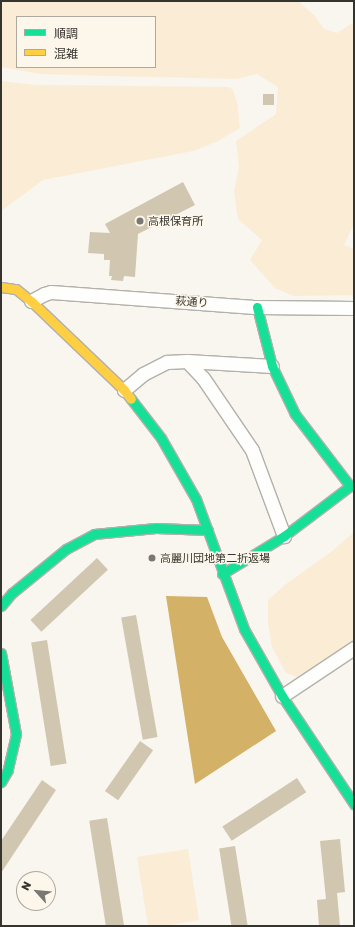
<!DOCTYPE html>
<html>
<head>
<meta charset="utf-8">
<style>
  body { margin:0 }
  #map { position:relative; width:355px; height:927px; overflow:hidden; background:#f9f5ef; font-family:"Golos Text","Noto Sans JP",sans-serif }
  div>[style] { position:absolute }
  .green>* { inset:0; background:#fbedd5 }
  .water>* { inset:0; background:#d3b166 }
  .building>* { inset:0; background:#d1c6b0; transform-origin:0 0 }
  .roads { filter:drop-shadow(1px 0 #b3b0ab) drop-shadow(-1px 0 #b3b0ab) drop-shadow(0 1px #b3b0ab) drop-shadow(0 -1px #b3b0ab) }
  .street>* { height:13px; margin:-6.5px; padding:0 6.5px; transform-origin:6.5px; border-radius:6.5px; background:#fefefd }
  .fast>* { height:9px; margin:-4.5px; padding:0 4.5px; transform-origin:4.5px; border-radius:4.5px; background:#16e098 }
  .slow>* { height:9px; margin:-4.5px; padding:0 4.5px; transform-origin:4.5px; border-radius:4.5px; background:#ffcf43 }
  .dots>* { width:11px; height:11px; translate:-50% -50%; box-sizing:border-box; border:2px solid #fdf6eb; border-radius:50% }
  span { translate:-50% -50%; white-space:nowrap; text-align:center; line-height:1.15; -webkit-text-stroke:3px #fdf6eb; paint-order:stroke }
  .poi-label { font-size:11px; color:#36342f }
  .left { translate:0 -50%; text-align:left }
  .street-label { font-size:11px; color:#36342f }
  .frame { position:absolute; inset:0; border:2px solid #36342f; pointer-events:none }
  .legend { position:absolute; left:16px; top:16px; width:140px; height:52px; box-sizing:border-box; background:#fdf6eb; border:1px solid #ada8a0; margin:0; padding:5px 7px; list-style:none; font-size:12px; color:#36342f }
  .legend li { display:flex; align-items:center; gap:8px; height:20px }
  .legend b { width:20px; border:1px solid #ada8a0 }
  .north { position:absolute; left:16px; top:871px; width:40px; height:40px; box-sizing:border-box; background:#fdf6eb; border:1px solid #ada8a0; border-radius:50%; rotate:297deg; font-size:11px; font-weight:700; line-height:16px; text-align:center; color:#36342f }
  .north::after { content:''; display:block; margin:auto; width:14px; height:18px; background:#7a7872; clip-path:polygon(50% 0,100% 100%,50% 72%,0 100%) }
</style>
</head>
<body>
<div id="map">
  <div class="green">
    <div style="clip-path:polygon(evenodd,1px 1px,298px 1px,315px 16px,324px 29px,337px 33px,354px 22px,354px 224px,344px 245px,354px 249px,354px 295px,294px 296px,275px 288px,250px 260px,262px 240px,238px 219px,234px 191px,239px 167px,236px 141px,276px 114px,278px 87px,257px 74px,236px 79px,110px 76px,41px 74px,1px 67px,1px 1px,17px 17px,155px 17px,155px 67px,17px 67px,17px 17px)"></div>
    <div style="clip-path:polygon(1px 81px,35px 85px,229px 87px,233px 90px,237px 102px,240px 128px,218px 141px,193px 151px,43px 180px,1px 211px)"></div>
    <div style="clip-path:polygon(354px 532px,354px 643px,297px 677px,286px 673px,272px 647px,268px 623px,268px 600px,286px 584px,331px 552px)"></div>
    <div style="clip-path:polygon(188px 849px,199px 920px,164px 926px,148px 926px,137px 857px)"></div>
  </div>
  <div class="water">
    <div style="clip-path:polygon(166px 596px,207px 597px,222px 637px,276px 731px,195px 784px)"></div>
  </div>
  <div class="building">
    <div style="left:263px;top:94px;width:11px;height:11px"></div>
    <div style="clip-path:polygon(183px 182px,195px 205px,138px 234px,135px 277px,124px 276px,123px 281px,111px 280px,112px 276px,109px 276px,110px 260px,104px 260px,104px 254px,88px 253px,90px 232px,110px 233px,105px 224px)"></div>
    <div style="left:97px;top:558px;width:16px;height:91px;rotate:47deg"></div>
    <div style="left:136px;top:615px;width:124px;height:15px;rotate:80deg"></div>
    <div style="left:47px;top:640px;width:125px;height:16px;rotate:81deg"></div>
    <div style="left:140px;top:741px;width:16px;height:61px;rotate:35deg"></div>
    <div style="left:297px;top:778px;width:17px;height:89px;rotate:57deg"></div>
    <div style="clip-path:polygon(42px 780px,56px 790px,1px 873px,1px 841px)"></div>
    <div style="left:107px;top:818px;width:109px;height:18px;rotate:81deg"></div>
    <div style="clip-path:polygon(340px 839px,345px 892px,337px 893px,340px 926px,319px 926px,317px 900px,326px 899px,320px 841px)"></div>
    <div style="left:235px;top:846px;width:81px;height:16px;rotate:81deg"></div>
  </div>
  <div class="roads">
    <div class="street">
      <div style="left:31px;top:301px;width:15px;rotate:-28deg"></div>
      <div style="left:44px;top:294px;width:7px;rotate:-16deg"></div>
      <div style="left:51px;top:292px;width:207px;rotate:4.2deg"></div>
      <div style="left:257px;top:307px;width:97px;rotate:0.6deg"></div>
      <div style="left:187px;top:361px;width:23px;rotate:47deg"></div>
      <div style="left:203px;top:378px;width:87px;rotate:55.8deg"></div>
      <div style="left:252px;top:450px;width:92px;rotate:69.6deg"></div>
      <div style="left:124px;top:390px;width:25px;rotate:-40deg"></div>
      <div style="left:143px;top:374px;width:27px;rotate:-27deg"></div>
      <div style="left:167px;top:362px;width:20px;rotate:-3deg"></div>
      <div style="left:187px;top:361px;width:85px;rotate:3.4deg"></div>
      <div style="left:282px;top:696px;width:87px;rotate:-33.7deg"></div>
    </div>
    <div class="fast">
      <div style="left:131px;top:399px;width:49px;rotate:52.4deg"></div>
      <div style="left:161px;top:438px;width:70px;rotate:60.2deg"></div>
      <div style="left:196px;top:499px;width:139px;rotate:69.7deg"></div>
      <div style="left:244px;top:629px;width:77px;rotate:60.4deg"></div>
      <div style="left:282px;top:696px;width:130px;rotate:56.3deg"></div>
      <div style="left:222px;top:574px;width:73px;rotate:-31.5deg"></div>
      <div style="left:284px;top:536px;width:83px;rotate:-37.1deg"></div>
      <div style="left:350px;top:486px;width:91px;rotate:-127.4deg"></div>
      <div style="left:295px;top:414px;width:53px;rotate:-115.6deg"></div>
      <div style="left:272px;top:366px;width:61px;rotate:-104.3deg"></div>
      <div style="left:1px;top:606px;width:17px;rotate:-50deg"></div>
      <div style="left:12px;top:593px;width:70px;rotate:-39.2deg"></div>
      <div style="left:66px;top:549px;width:32px;rotate:-28deg"></div>
      <div style="left:94px;top:534px;width:62px;rotate:-5.5deg"></div>
      <div style="left:156px;top:528px;width:52px;rotate:2.2deg"></div>
      <div style="left:1px;top:653px;width:82px;rotate:79.5deg"></div>
      <div style="left:16px;top:734px;width:37px;rotate:103deg"></div>
      <div style="left:8px;top:770px;width:14px;rotate:120deg"></div>
    </div>
    <div class="slow">
      <div style="left:1px;top:287px;width:15px;rotate:8deg"></div>
      <div style="left:16px;top:289px;width:19px;rotate:39deg"></div>
      <div style="left:31px;top:301px;width:129px;rotate:43.7deg"></div>
      <div style="left:124px;top:390px;width:11px;rotate:52deg"></div>
    </div>
  </div>
  <div class="dots">
    <div style="left:140px;top:221px;background:#7a7872"></div>
    <div style="left:152px;top:558px;background:#7a7872"></div>
  </div>
  <div class="poi-label">
    <span class="left" style="left:148px;top:221px">高根保育所</span>
    <span class="left" style="left:160px;top:558px">高麗川団地第二折返場</span>
  </div>
  <div class="street-label">
    <span style="left:192px;top:302px;rotate:4deg">萩通り</span>
  </div>
  <div class="frame"></div>
  <ul class="legend">
  <li><b style="height:5px;background:#16e098"></b>順調</li>
  <li><b style="height:5px;background:#ffcf43"></b>混雑</li>
  </ul>
  <div class="north">N</div>
</div>
</body>
</html>
